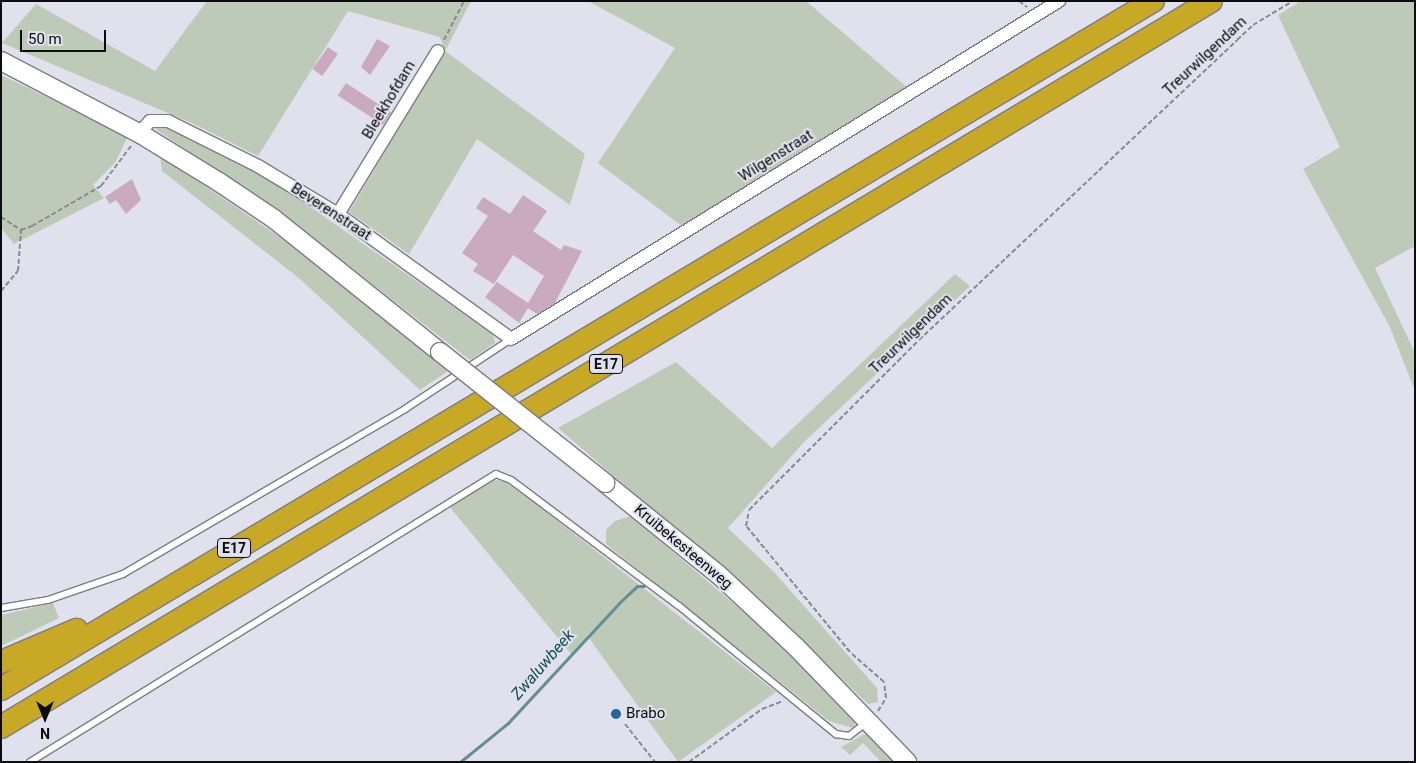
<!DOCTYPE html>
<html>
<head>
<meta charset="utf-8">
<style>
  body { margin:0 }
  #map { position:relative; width:1416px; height:763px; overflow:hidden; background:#e0e1ec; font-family:Roboto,sans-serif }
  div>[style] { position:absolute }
  .green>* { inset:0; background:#bccab7 }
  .stream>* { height:3px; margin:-1.5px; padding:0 1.5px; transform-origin:1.5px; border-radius:1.5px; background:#648d94 }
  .building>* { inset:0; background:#caaabf; transform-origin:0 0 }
  .path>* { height:2px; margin-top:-1px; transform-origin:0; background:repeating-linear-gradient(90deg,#898991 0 5px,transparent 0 7.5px) }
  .roads { filter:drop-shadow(1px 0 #7c7c86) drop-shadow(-1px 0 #7c7c86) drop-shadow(0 1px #7c7c86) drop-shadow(0 -1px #7c7c86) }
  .lane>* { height:6px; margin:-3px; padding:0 3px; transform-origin:3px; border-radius:3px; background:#fff }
  .street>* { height:12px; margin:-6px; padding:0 6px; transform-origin:6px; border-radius:6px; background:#fff }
  .secondary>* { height:18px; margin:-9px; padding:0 9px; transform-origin:9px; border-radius:9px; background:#fff }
  .highway>* { height:22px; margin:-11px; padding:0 11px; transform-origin:11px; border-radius:11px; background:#c8a926 }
  .bridges { filter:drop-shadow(1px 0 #7c7c86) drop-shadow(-1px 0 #7c7c86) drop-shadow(0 1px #7c7c86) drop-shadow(0 -1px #7c7c86) }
  .secondary-bridge>* { height:18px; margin:-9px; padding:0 9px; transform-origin:9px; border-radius:9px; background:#fff }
  .dots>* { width:14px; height:14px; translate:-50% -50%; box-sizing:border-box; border:2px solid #e0e1ec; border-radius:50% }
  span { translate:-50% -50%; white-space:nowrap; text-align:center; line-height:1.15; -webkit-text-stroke:4px #e0e1ec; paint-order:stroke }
  .shield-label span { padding:1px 4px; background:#e0e1ec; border:1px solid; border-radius:4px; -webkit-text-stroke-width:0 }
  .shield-label { font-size:14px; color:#0b0b0f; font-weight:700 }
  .street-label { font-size:15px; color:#0b0b0f }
  .poi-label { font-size:15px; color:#0b0b0f }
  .left { translate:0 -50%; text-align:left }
  .water-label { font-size:16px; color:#0e4d55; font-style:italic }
  .frame { position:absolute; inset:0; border:2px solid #0b0b0f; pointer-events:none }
  .north { position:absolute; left:20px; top:693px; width:50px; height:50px; -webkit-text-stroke:4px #e0e1ec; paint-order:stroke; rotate:180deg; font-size:14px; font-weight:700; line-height:20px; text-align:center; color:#0b0b0f }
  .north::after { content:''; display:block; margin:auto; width:18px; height:22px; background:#0b0b0f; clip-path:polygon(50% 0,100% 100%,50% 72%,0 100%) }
  .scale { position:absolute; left:20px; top:30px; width:86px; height:22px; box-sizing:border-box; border:2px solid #0b0b0f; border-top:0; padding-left:6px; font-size:15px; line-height:18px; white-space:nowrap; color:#0b0b0f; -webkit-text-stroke:4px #e0e1ec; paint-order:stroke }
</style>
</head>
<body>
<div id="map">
  <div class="green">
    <div style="clip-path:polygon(207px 1px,471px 1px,445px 51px,585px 154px,570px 205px,477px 139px,409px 254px,349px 212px,445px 51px,440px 37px,348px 11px,258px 156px,194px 124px,2px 43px,36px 4px,155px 71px)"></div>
    <div style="clip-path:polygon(588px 1px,806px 1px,909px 89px,682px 226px,598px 163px,675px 48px)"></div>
    <div style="clip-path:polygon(1301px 1px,1415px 1px,1415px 246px,1375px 268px,1415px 353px,1415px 391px,1390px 327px,1303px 169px,1340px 147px,1278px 15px)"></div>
    <div style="clip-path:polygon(1px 75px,128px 136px,115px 163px,93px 185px,104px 198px,14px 244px,1px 228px)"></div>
    <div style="clip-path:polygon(163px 124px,267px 177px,493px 334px,495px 343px,470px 360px,283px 215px,154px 128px)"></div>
    <div style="clip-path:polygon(160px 155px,316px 262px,448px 371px,420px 390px,300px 279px,162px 171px)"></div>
    <div style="clip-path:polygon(955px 274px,970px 286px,804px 442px,728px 528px,773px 571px,877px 688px,878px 702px,868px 704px,778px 617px,558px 428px,676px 362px,772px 448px)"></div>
    <div style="clip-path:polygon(489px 478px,505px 482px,527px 497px,776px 692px,678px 762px,589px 638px,572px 655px,448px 505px)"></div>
    <div style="clip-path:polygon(631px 516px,781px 644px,857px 718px,853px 728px,829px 721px,606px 544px,606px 530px,615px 521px)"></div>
    <div style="clip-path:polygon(53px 603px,59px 618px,1px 646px,1px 615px)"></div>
    <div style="clip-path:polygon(865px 734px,871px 736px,896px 762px,881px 762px,863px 743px,850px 755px,841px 747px)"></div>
  </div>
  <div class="stream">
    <div style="left:460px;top:762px;width:62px;rotate:-39.1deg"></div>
    <div style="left:508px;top:723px;width:163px;rotate:-47.2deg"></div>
    <div style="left:619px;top:603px;width:25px;rotate:-43deg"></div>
    <div style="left:637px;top:586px;width:7px"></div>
  </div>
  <div class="building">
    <div style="clip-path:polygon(377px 39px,390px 46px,370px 75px,361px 67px)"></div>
    <div style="left:328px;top:47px;width:12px;height:27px;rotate:35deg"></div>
    <div style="left:346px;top:83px;width:54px;height:15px;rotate:33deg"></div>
    <div style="clip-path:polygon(132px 179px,141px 200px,126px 214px,116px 200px,110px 204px,105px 197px)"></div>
    <div style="clip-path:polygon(523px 195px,547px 211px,533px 231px,561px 250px,564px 245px,582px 251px,555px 303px,537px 314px,528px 308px,519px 323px,485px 297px,497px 282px,528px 303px,544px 276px,513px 255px,494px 284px,473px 271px,478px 264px,462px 253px,488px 216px,476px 208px,483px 197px,510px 214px)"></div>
  </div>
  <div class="path">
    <div style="left:1019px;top:1px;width:10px;rotate:37deg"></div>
    <div style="left:444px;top:40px;width:44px;rotate:-62.9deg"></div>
    <div style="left:1px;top:217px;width:24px;rotate:33deg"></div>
    <div style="left:21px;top:230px;width:12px;rotate:-20deg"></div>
    <div style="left:32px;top:226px;width:80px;rotate:-30.1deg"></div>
    <div style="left:101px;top:186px;width:50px;rotate:-53.1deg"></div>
    <div style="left:1px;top:291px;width:26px;rotate:-50deg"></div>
    <div style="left:18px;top:271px;width:41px;rotate:-85.8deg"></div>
    <div style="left:878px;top:711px;width:15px;rotate:-58deg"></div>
    <div style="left:886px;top:698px;width:16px;rotate:-97deg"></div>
    <div style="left:884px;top:682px;width:45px;rotate:-138.6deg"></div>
    <div style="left:850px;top:652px;width:163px;rotate:-129.5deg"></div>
    <div style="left:746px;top:526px;width:16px;rotate:-79deg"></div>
    <div style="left:749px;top:510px;width:240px;rotate:-45deg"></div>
    <div style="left:919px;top:340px;width:437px;rotate:-43.3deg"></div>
    <div style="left:1237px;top:40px;width:22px;rotate:-43deg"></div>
    <div style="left:1253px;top:25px;width:47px;rotate:-31deg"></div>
    <div style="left:625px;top:724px;width:48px;rotate:51.7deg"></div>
    <div style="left:689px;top:762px;width:90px;rotate:-36deg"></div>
    <div style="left:762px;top:709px;width:22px;rotate:-21deg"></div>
  </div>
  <div class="roads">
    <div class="lane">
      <div style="left:1px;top:608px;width:48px;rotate:-9.7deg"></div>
      <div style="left:48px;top:600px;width:79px;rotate:-19.1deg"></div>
      <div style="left:123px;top:574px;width:327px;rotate:-30.3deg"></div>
      <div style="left:405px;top:409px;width:127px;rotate:-33.4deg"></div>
      <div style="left:30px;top:762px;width:548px;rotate:-31.72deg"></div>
      <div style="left:496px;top:474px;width:16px;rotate:22deg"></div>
      <div style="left:511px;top:480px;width:210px;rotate:36.9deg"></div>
      <div style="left:679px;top:606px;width:203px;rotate:39.2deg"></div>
      <div style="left:836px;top:734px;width:13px;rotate:9deg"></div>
      <div style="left:849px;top:736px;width:23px;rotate:-38deg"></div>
    </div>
    <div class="street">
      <div style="left:139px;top:133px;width:16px;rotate:-47deg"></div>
      <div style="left:150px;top:121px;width:18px"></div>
      <div style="left:168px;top:121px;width:101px;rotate:26.6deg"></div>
      <div style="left:258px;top:166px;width:93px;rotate:31deg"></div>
      <div style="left:338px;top:214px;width:213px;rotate:35.8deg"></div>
      <div style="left:511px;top:339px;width:644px;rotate:-31.67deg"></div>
      <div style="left:338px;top:214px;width:191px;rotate:-58.5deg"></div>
    </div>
    <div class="secondary">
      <div style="left:1px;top:61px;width:156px;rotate:27.6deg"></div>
      <div style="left:139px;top:133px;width:94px;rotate:31.5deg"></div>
      <div style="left:219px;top:182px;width:66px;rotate:33.9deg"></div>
      <div style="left:274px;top:219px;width:213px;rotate:38.7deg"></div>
      <div style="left:605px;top:483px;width:146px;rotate:38.9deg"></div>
      <div style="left:719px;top:575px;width:105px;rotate:43.1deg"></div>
      <div style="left:796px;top:647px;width:160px;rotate:46deg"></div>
    </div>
    <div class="highway">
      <div style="left:1px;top:662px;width:82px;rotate:-23.1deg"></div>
      <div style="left:1px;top:689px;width:1342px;rotate:-30.85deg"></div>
      <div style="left:1px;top:727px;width:1411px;rotate:-30.96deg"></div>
    </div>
  </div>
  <div class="bridges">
    <div class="secondary-bridge">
      <div style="left:440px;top:352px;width:211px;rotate:38.4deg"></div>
    </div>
  </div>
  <div class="dots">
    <div style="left:616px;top:714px;background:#23669b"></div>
  </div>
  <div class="shield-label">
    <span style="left:606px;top:364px">E17</span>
    <span style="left:234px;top:548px">E17</span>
  </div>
  <div class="street-label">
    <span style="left:1205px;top:56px;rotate:-43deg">Treurwilgendam</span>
    <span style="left:389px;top:100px;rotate:-59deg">Bleekhofdam</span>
    <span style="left:776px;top:156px;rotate:-32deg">Wilgenstraat</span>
    <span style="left:331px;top:212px;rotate:33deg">Beverenstraat</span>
    <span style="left:911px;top:334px;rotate:-44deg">Treurwilgendam</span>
    <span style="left:683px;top:547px;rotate:40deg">Kruibekesteenweg</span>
  </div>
  <div class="poi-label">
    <span class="left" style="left:626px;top:714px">Brabo</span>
  </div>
  <div class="water-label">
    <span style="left:543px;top:665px;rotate:-49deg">Zwaluwbeek</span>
  </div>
  <div class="frame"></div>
  <div class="north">N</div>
  <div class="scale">50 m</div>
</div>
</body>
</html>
